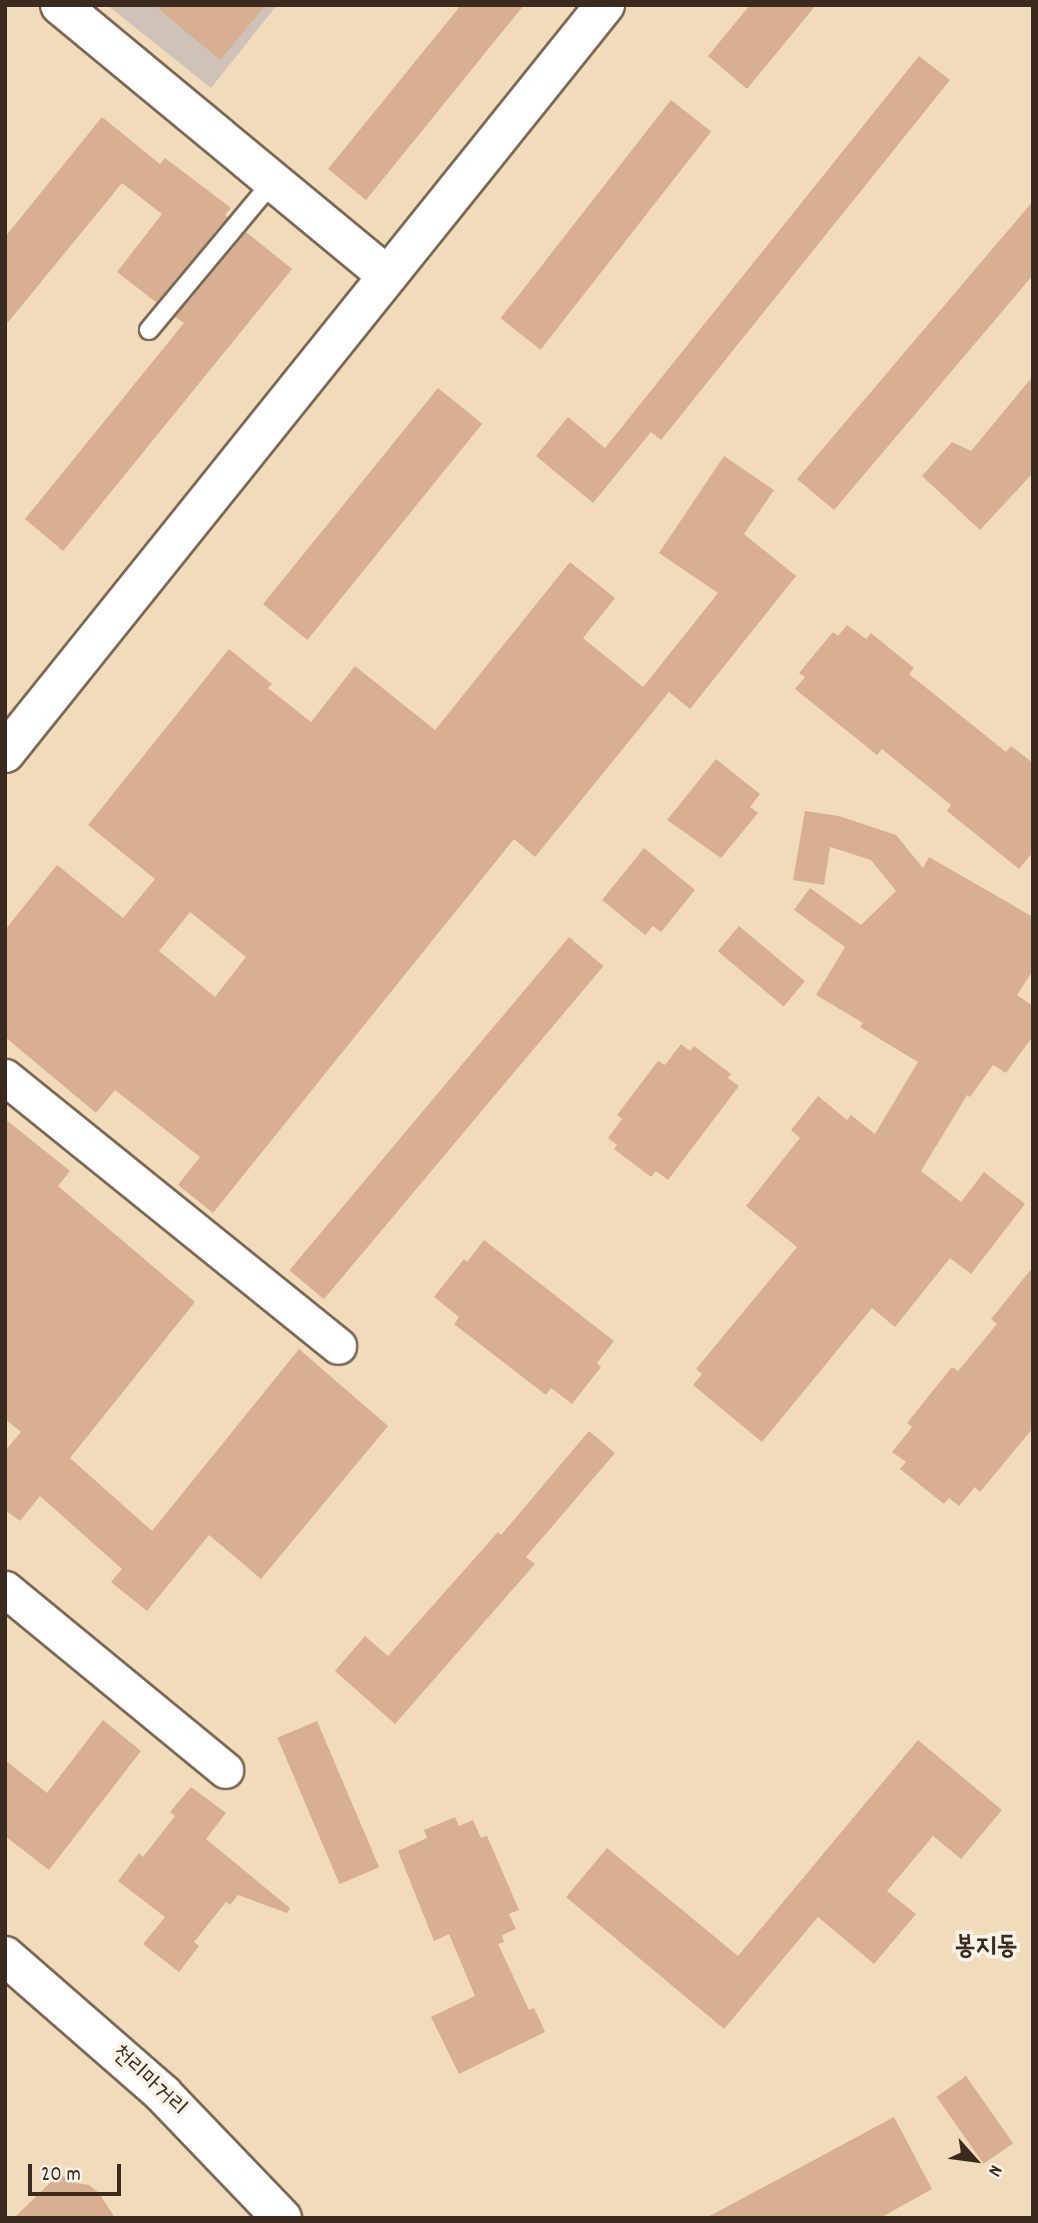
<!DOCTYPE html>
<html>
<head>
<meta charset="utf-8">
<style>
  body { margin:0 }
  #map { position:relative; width:1038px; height:2223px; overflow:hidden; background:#f2dbbb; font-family:Dekko,"Poor Story",sans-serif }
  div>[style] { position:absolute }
  .industrial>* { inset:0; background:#cec2b9 }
  .building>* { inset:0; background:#d9af92; transform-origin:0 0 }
  .roads { filter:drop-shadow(2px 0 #7b6855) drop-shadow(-2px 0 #7b6855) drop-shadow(0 2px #7b6855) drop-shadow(0 -2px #7b6855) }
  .service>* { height:18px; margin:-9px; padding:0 9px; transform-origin:9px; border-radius:9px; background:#fff }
  .minor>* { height:35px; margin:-17.5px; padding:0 17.5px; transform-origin:17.5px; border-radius:17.5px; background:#fff }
  .tertiary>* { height:38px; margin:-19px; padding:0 19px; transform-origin:19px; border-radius:19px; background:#fff }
  .trunk>* { height:38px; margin:-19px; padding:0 19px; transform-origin:19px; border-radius:19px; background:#fff }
  span { translate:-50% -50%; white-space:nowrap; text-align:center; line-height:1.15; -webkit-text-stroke:7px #f7f3e8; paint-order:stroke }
  .street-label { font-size:23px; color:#3b2a1e }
  .quarter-label { font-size:26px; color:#3b2a1e; font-weight:700 }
  .frame { position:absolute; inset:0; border:7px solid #3b2a1e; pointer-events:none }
  .north { position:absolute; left:940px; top:2125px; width:70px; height:70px; -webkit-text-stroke:5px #f7f3e8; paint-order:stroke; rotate:118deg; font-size:19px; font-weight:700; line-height:28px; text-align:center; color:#3b2a1e }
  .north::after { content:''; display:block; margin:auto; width:24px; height:32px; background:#3b2a1e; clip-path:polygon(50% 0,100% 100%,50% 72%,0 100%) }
  .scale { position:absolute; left:28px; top:2164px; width:93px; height:32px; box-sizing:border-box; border:4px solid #3b2a1e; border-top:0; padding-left:9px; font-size:21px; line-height:24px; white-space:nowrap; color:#3b2a1e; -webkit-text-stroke:5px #f7f3e8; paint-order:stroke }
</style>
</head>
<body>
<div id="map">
  <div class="industrial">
    <div style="clip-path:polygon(107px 5px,277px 5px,211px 88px)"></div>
  </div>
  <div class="building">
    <div style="clip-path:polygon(154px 5px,266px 5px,220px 60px)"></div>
    <div style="clip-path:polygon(461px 5px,524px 5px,366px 200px,328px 169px)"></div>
    <div style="clip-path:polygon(750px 5px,816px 5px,747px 89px,708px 56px)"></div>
    <div style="clip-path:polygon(919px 56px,950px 80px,661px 440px,651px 432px,593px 503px,536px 456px,568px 417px,605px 448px)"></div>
    <div style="left:671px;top:100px;width:51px;height:277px;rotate:38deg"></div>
    <div style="clip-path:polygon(102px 117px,160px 164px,165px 158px,231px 208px,225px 215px,228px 217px,157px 303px,117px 272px,162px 214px,122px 183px,5px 326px,5px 237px)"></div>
    <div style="clip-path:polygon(1033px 201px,1033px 275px,834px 510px,797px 479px)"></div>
    <div style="clip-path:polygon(246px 232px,292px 269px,63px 551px,25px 519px,184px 323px,175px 317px)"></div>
    <div style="clip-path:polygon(1033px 376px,1033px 473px,980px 530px,922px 476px,952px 442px,971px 451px)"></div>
    <div style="left:438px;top:388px;width:57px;height:278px;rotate:39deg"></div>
    <div style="clip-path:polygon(evenodd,724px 456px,774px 490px,744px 534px,796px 576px,690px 709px,669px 692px,535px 857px,514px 839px,213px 1213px,178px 1185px,200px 1157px,115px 1090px,96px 1113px,5px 1037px,5px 930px,57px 865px,123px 918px,155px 879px,88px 825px,229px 649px,272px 684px,268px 688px,311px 722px,355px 666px,435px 730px,570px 562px,615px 598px,583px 638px,643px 687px,718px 593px,659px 553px,724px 456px,190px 912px,246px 957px,215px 997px,159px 951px,190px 912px)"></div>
    <div style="clip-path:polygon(847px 625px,866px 639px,871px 633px,914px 668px,909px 674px,1006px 752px,1011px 746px,1033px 763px,1033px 852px,1019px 869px,947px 811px,951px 805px,882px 749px,877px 755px,795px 689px,805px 677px,799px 673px,833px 632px,838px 636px)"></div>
    <div style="clip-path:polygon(716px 759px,760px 794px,750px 807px,758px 813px,721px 858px,667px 820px)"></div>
    <div style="clip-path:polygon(805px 811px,839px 816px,896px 835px,923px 868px,929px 857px,1033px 917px,1033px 970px,1017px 995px,1033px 1006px,1033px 1036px,1006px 1073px,993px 1065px,970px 1097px,967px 1095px,921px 1171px,961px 1202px,984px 1172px,1025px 1204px,971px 1274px,950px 1258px,895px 1327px,872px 1308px,762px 1442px,693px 1385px,702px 1374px,696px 1369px,797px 1247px,746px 1206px,800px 1138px,791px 1130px,818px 1096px,847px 1120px,851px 1115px,875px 1134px,918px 1062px,860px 1027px,863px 1023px,816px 995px,845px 947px,794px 910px,810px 888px,861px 925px,896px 891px,871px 860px,830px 847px,824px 885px,793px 880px)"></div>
    <div style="clip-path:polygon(644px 848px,695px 890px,661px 932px,653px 926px,645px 935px,602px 900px)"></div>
    <div style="left:739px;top:926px;width:86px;height:33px;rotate:40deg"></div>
    <div style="left:569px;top:937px;width:45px;height:435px;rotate:40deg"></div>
    <div style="clip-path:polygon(681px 1044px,690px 1051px,694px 1046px,731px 1074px,728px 1078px,739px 1086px,668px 1180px,656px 1171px,651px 1177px,614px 1149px,617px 1145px,608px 1138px,622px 1119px,617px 1115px,658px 1061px,665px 1065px)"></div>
    <div style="clip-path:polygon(5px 1119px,70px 1171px,58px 1186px,195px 1302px,70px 1458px,152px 1531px,299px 1349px,388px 1426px,261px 1579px,209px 1535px,147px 1611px,111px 1582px,122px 1569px,40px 1496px,20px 1521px,5px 1510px,5px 1451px,21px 1432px,5px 1419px)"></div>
    <div style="clip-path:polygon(484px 1240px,614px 1341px,597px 1363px,601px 1367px,572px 1404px,551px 1388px,546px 1395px,454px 1324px,459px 1317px,434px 1297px,464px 1259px,467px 1262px)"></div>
    <div style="clip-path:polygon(1033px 1267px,1033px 1428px,980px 1492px,975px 1487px,959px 1506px,949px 1498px,944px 1504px,900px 1469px,906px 1462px,892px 1452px,912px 1427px,907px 1423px,952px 1367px,958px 1371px,997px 1324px,991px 1319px)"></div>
    <div style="clip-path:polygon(589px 1431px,615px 1453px,526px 1557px,535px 1564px,395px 1724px,335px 1671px,365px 1636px,388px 1656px,498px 1532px,501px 1535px)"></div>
    <div style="clip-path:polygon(103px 1720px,141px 1751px,49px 1870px,5px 1836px,5px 1760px,47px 1793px)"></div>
    <div style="left:317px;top:1721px;width:159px;height:43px;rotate:67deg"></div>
    <div style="clip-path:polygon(918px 1740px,1002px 1810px,961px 1859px,933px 1836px,887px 1891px,916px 1914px,874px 1964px,818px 1917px,724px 2029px,566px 1897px,607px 1848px,738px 1956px)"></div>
    <div style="clip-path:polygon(191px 1787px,226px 1813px,206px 1839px,290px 1908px,287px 1913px,238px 1895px,230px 1905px,226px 1902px,194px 1942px,199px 1946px,179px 1972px,143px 1944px,165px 1917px,118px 1881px,139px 1853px,143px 1857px,175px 1816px,170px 1812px)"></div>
    <div style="clip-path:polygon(455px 1817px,459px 1826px,473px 1820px,481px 1838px,487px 1836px,519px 1910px,509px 1914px,516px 1929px,502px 1935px,504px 1942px,498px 1944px,529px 2010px,534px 2008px,545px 2032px,459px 2074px,431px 2017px,475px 1996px,449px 1934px,434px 1941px,398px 1851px,427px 1838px,424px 1830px)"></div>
    <div style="left:966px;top:2076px;width:82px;height:36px;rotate:55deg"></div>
    <div style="clip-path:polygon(894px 2117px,932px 2189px,880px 2218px,706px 2218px)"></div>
    <div style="clip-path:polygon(60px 2173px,70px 2182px,89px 2185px,99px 2193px,115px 2218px,14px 2218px)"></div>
  </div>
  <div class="roads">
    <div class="service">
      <div style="left:149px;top:330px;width:194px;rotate:-50.2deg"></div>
    </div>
    <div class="minor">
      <div style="left:5px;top:1077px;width:428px;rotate:38.9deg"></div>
      <div style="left:5px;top:1589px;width:285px;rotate:39.4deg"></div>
    </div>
    <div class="tertiary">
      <div style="left:60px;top:5px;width:425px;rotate:39.6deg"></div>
      <div style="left:5px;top:753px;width:959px;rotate:-51.27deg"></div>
    </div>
    <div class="trunk">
      <div style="left:5px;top:1956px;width:210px;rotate:41.1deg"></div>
      <div style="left:163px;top:2094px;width:172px;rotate:46.2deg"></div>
    </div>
  </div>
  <div class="street-label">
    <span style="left:148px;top:2082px;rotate:43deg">천리마거리</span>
  </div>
  <div class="quarter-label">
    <span style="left:986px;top:1948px">봉지동</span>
  </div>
  <div class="frame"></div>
  <div class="north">N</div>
  <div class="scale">20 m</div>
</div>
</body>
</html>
